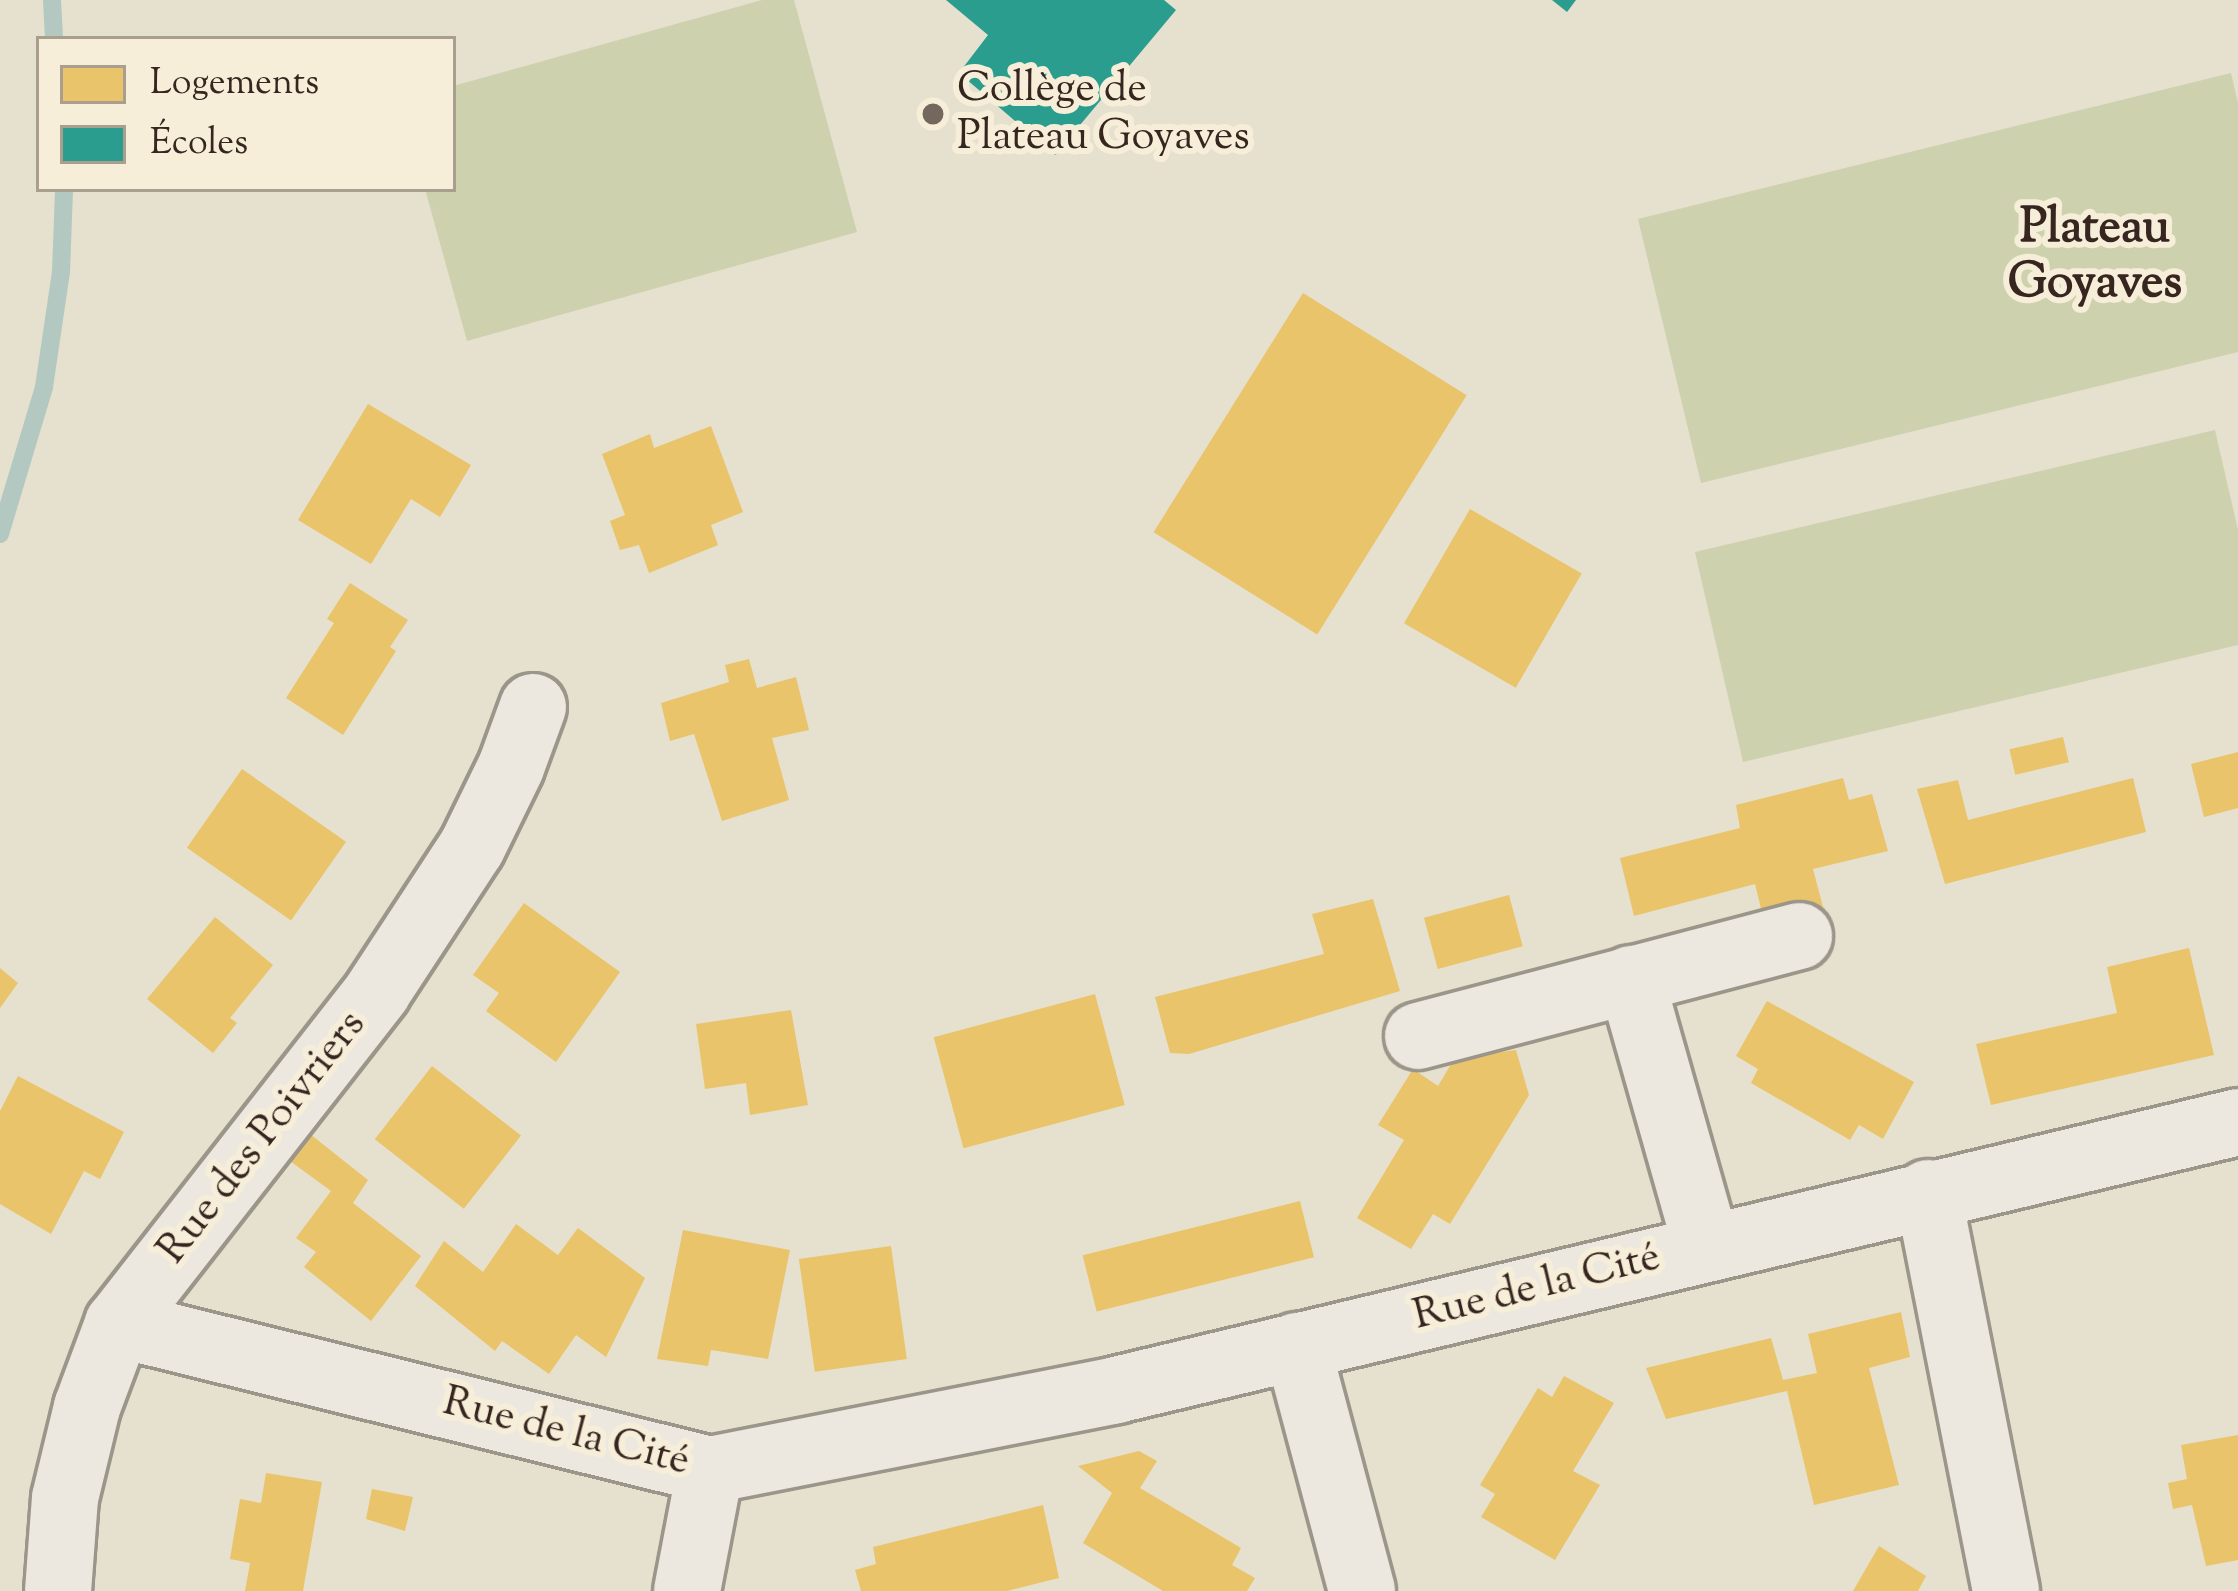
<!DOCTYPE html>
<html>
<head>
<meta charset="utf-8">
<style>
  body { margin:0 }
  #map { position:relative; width:2238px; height:1591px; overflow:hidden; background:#e6e0ce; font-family:"Sorts Mill Goudy",serif }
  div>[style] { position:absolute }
  .green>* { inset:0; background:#ced1ae }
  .homes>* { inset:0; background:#e9c46a; transform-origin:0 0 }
  .schools>* { inset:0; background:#2a9d8f }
  .stream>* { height:18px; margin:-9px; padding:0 9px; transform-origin:9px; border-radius:9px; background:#b2c8c0 }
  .roads { filter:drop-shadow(3px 0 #9b958a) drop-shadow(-3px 0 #9b958a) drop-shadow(0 3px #9b958a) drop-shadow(0 -3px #9b958a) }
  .street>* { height:66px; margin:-33px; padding:0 33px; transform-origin:33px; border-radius:33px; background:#ece8df }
  .dots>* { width:33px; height:33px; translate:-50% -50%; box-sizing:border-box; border:6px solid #f6eed9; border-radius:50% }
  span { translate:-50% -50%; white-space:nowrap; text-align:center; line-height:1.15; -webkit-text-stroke:12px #f6eed9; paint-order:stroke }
  .poi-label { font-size:42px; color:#372620 }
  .left { translate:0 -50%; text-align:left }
  .street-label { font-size:42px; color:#372620 }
  .quarter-label { font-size:48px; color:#372620; font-weight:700 }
  .legend { position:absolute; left:36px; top:36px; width:420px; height:156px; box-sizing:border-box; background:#f6eed9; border:3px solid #aa9e8f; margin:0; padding:15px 21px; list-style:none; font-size:36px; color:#372620 }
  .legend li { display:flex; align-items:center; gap:24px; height:60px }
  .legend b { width:60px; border:3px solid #aa9e8f }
</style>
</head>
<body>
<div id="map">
  <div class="green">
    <div style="clip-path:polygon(762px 0,794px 0,857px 232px,467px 341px,425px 189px,453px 189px,453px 86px)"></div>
    <div style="clip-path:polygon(2231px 73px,2238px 103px,2238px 352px,1701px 483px,1638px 219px)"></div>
    <div style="clip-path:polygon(2215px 430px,2238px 530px,2238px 645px,1743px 762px,1695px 552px)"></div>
  </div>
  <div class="homes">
    <div style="left:1303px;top:293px;width:193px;height:282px;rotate:32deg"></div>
    <div style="clip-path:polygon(368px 404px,471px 465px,440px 517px,411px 499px,371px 564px,298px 520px)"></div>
    <div style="clip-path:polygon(711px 426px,743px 512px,711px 525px,718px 545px,649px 573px,639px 545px,620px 550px,610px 521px,625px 515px,602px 454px,650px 434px,654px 448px)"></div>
    <div style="left:1470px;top:509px;width:129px;height:132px;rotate:30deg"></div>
    <div style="clip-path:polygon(350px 583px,408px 620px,390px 647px,396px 651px,343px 735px,286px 698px,334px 623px,327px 619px)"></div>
    <div style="clip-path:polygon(749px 659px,757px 688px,796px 677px,809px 730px,772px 738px,789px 800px,722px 821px,694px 734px,670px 741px,661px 703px,729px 682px,725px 665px)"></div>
    <div style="left:2063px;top:737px;width:26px;height:55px;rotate:77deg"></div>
    <div style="clip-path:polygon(2238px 752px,2238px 808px,2204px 817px,2191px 764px)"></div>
    <div style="left:242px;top:769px;width:127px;height:96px;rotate:35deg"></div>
    <div style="clip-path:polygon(1843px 778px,1849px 800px,1872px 794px,1888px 851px,1813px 869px,1824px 911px,1765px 925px,1755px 884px,1634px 916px,1620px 858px,1740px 828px,1736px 805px)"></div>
    <div style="clip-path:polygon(2133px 778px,2146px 832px,1945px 884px,1917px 789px,1958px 780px,1968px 820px)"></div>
    <div style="left:1509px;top:895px;width:53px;height:88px;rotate:75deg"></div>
    <div style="clip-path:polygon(1373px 899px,1400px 991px,1189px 1054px,1170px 1053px,1155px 997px,1324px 954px,1312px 914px)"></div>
    <div style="clip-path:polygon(524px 903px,620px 972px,556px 1062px,486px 1011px,499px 993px,473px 975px)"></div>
    <div style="clip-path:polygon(215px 917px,273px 965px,230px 1018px,237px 1023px,213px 1053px,147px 999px)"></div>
    <div style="clip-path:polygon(2189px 948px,2214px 1055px,1991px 1105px,1976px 1044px,2117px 1013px,2107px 967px)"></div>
    <div style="clip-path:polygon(0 968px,18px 983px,0 1008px)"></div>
    <div style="left:1095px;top:994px;width:115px;height:167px;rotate:75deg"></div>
    <div style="clip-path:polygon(1767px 1001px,1914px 1082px,1883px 1139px,1859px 1125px,1850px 1140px,1751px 1083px,1758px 1069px,1736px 1056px)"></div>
    <div style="clip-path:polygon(791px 1010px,808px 1105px,750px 1115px,746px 1083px,705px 1089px,696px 1024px)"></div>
    <div style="clip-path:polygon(1460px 1049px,1471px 1056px,1516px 1050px,1529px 1095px,1450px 1224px,1433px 1214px,1411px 1249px,1357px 1218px,1404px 1140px,1378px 1125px,1413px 1069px,1438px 1086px)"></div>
    <div style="left:432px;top:1066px;width:113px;height:93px;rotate:38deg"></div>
    <div style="clip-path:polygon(18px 1076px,124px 1132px,100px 1179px,84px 1171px,51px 1234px,0 1204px,0 1111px)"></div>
    <div style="clip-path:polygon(310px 1134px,368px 1180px,353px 1203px,421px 1256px,371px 1321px,304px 1267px,316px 1252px,296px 1238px,331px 1191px,290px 1161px)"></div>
    <div style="left:1300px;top:1201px;width:58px;height:224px;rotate:76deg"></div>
    <div style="clip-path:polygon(516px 1224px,558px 1255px,578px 1228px,645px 1278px,606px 1357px,576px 1335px,549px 1374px,502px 1341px,495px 1351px,415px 1286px,444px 1241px,483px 1272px)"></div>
    <div style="clip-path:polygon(683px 1230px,790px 1250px,768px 1359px,711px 1350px,708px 1366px,657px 1359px)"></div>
    <div style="left:891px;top:1246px;width:114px;height:93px;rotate:82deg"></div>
    <div style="clip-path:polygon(1901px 1312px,1910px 1357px,1869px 1368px,1899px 1485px,1814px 1505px,1787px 1391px,1666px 1419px,1646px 1368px,1771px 1338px,1783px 1380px,1817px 1373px,1808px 1334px)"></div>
    <div style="clip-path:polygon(1564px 1376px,1614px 1403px,1573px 1471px,1600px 1485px,1555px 1560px,1481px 1517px,1495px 1494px,1480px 1485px,1538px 1388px,1552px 1397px)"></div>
    <div style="clip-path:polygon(2238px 1435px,2238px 1560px,2206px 1566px,2192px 1505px,2173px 1509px,2168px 1483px,2187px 1479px,2181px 1445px)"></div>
    <div style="clip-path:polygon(1139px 1451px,1157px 1461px,1140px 1488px,1241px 1548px,1232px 1565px,1255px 1578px,1247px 1591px,1163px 1591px,1083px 1543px,1112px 1493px,1078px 1466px)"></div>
    <div style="clip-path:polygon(266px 1473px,322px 1482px,303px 1591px,245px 1591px,250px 1563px,230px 1559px,240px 1499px,261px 1503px)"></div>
    <div style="clip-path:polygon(372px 1489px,413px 1497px,405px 1531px,366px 1519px)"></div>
    <div style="clip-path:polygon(1043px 1505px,1059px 1578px,1007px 1591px,861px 1591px,855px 1570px,876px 1564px,873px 1547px)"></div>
    <div style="clip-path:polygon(1879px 1546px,1926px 1576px,1918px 1591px,1853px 1591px)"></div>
  </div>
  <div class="schools">
    <div style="clip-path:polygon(946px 0,1164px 0,1176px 10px,1055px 155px,959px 73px,988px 35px)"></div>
    <div style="clip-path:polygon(1552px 0,1576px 0,1567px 12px)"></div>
  </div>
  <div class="stream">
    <div style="left:52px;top:0;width:39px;rotate:87deg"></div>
    <div style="left:0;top:534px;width:153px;rotate:-73.3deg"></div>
    <div style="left:44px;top:387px;width:116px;rotate:-81.6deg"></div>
    <div style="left:61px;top:272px;width:83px;rotate:-87.9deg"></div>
  </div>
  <div class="roads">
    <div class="street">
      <div style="left:1631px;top:979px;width:279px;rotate:74.2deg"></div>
      <div style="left:1418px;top:1036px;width:394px;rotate:-14.7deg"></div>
      <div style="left:1928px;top:1193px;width:406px;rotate:78.9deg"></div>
      <div style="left:118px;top:1324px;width:610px;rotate:13.85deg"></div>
      <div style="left:710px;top:1470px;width:414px;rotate:-11.1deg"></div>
      <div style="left:1116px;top:1390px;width:1154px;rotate:-13.43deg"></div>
      <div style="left:1297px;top:1346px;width:253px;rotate:75.1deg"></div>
      <div style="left:58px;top:1591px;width:93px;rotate:-85.7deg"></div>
      <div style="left:65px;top:1498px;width:94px;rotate:-76.4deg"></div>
      <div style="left:87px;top:1407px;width:89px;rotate:-69.5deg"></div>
      <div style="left:118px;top:1324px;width:421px;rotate:-52deg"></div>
      <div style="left:377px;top:992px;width:173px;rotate:-56.8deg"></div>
      <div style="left:472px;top:847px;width:89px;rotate:-64deg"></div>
      <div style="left:511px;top:767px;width:64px;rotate:-69.9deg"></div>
      <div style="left:687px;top:1591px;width:123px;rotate:-79.2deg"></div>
    </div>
  </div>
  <div class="dots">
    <div style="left:933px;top:114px;background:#74675d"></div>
  </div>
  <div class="poi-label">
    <span class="left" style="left:957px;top:114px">Collège de<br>Plateau Goyaves</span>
  </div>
  <div class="street-label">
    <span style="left:263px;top:1138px;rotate:-52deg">Rue des Poivriers</span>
    <span style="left:1537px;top:1288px;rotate:-14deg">Rue de la Cité</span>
    <span style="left:566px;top:1433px;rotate:14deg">Rue de la Cité</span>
  </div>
  <div class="quarter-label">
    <span style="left:2095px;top:257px">Plateau<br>Goyaves</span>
  </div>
  <ul class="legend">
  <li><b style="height:33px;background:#e9c46a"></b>Logements</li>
  <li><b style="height:33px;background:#2a9d8f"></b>Écoles</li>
  </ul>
</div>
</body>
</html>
